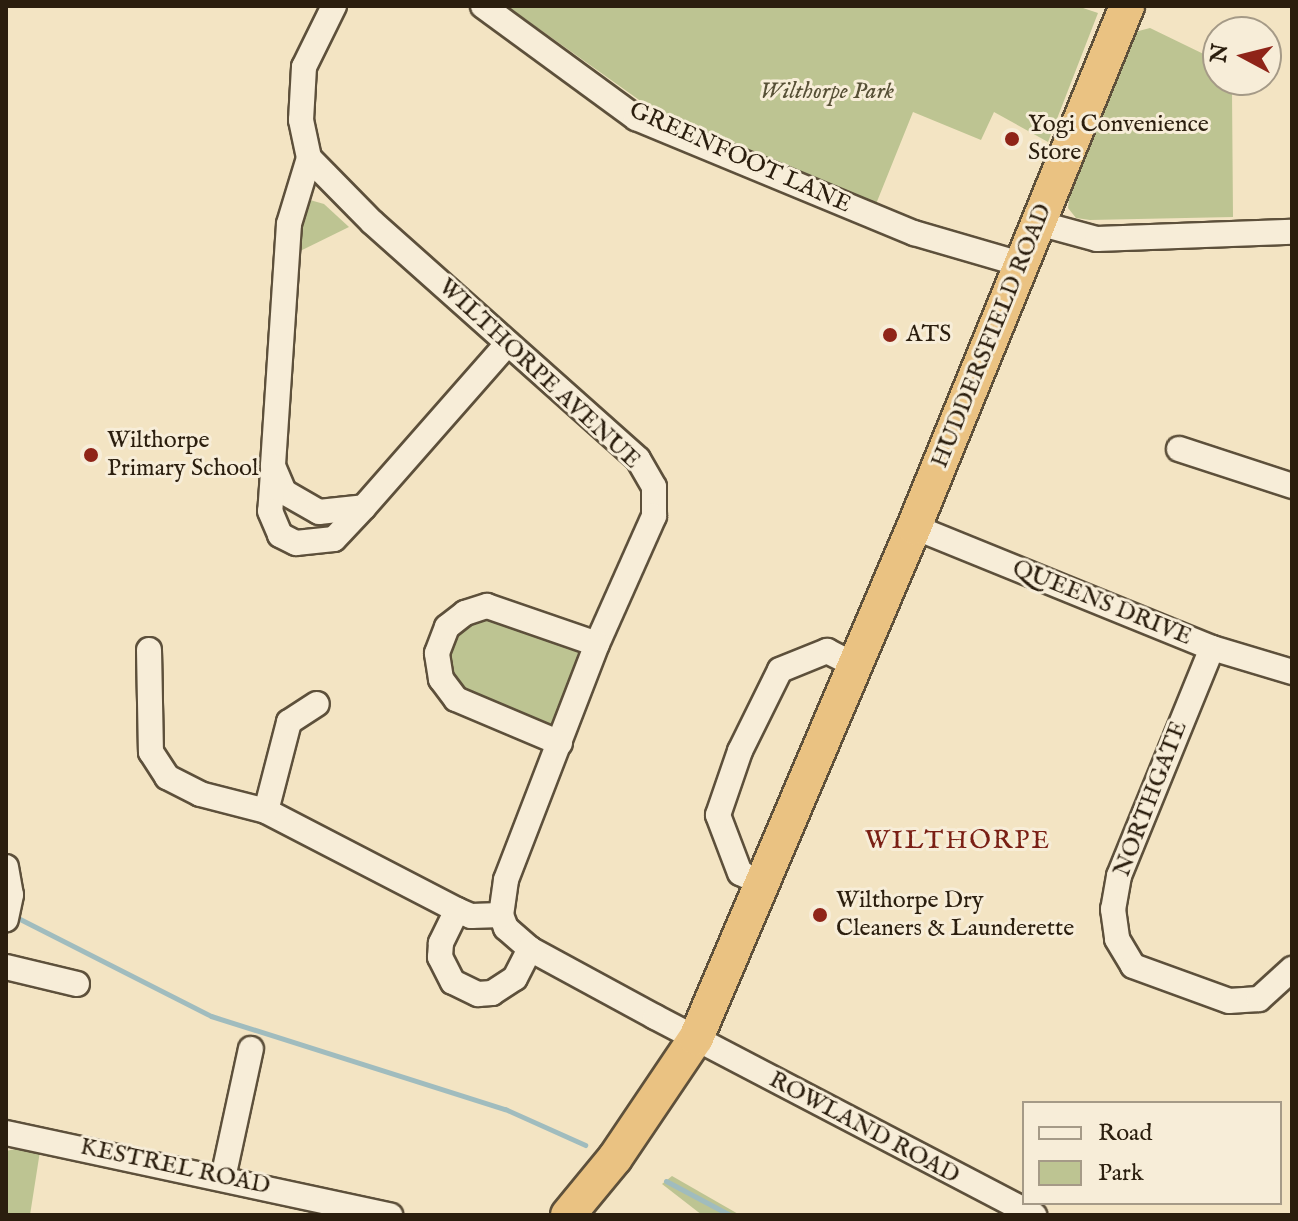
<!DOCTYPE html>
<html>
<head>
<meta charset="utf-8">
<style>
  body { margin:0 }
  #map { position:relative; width:1298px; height:1221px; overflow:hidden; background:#f3e4c3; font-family:"IM FELL English",serif }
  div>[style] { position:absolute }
  .green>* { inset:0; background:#bdc492 }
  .stream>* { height:5px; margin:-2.5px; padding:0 2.5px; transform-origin:2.5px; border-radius:2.5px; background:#a0bcbe }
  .roads { filter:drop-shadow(2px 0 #5d503b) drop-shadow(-2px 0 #5d503b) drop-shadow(0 2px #5d503b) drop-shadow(0 -2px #5d503b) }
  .minor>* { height:24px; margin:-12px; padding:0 12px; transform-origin:12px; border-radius:12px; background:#f7edd8 }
  .highway>* { height:34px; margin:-17px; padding:0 17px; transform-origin:17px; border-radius:17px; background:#eac282 }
  .dots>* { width:22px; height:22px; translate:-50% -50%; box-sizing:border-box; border:4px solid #f7edd8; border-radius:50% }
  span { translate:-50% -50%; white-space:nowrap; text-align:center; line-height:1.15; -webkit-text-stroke:6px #f7edd8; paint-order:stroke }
  .park-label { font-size:24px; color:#575036; font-style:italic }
  .poi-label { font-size:24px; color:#2b1e0e }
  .left { translate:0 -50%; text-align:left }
  .street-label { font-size:24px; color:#2b1e0e }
  .neighbourhood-label { font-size:26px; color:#7a1f14; letter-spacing:2px }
  .frame { position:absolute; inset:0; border:8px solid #2b1e0e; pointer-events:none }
  .legend { position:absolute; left:1022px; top:1101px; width:260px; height:104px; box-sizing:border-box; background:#f7edd8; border:2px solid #a59a87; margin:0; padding:10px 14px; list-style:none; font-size:24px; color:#2b1e0e }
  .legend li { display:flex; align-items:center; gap:16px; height:40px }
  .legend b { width:40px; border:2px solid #a59a87 }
  .north { position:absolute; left:1202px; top:16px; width:80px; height:80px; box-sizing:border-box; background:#f7edd8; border:2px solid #a59a87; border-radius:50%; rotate:277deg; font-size:22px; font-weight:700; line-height:32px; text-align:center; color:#2b1e0e }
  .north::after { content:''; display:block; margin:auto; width:28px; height:36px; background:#8f2418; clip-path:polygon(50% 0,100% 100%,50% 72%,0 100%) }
</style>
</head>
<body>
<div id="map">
  <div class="green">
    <div style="clip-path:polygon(507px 6px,1077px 6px,1098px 13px,1048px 142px,994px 112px,981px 140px,913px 112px,876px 204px,710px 137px,649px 107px)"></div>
    <div style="clip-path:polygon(1150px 28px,1218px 61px,1218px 80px,1227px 80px,1232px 92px,1233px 217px,1090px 220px,1076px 218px,1068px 208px,1070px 189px,1131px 33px)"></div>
    <div style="clip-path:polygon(303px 198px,324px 204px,349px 227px,294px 254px)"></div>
    <div style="clip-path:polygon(486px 615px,581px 648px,551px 731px,461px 694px,443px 657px,451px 634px)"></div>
    <div style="clip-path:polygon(20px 1148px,40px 1151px,30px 1215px,6px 1215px,6px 1151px)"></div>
    <div style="clip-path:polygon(672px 1176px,740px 1215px,702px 1215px,662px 1184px)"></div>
  </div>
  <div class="stream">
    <div style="left:12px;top:915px;width:223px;rotate:26.9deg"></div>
    <div style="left:211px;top:1016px;width:308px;rotate:17.6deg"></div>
    <div style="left:505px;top:1109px;width:88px;rotate:24.2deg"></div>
    <div style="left:666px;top:1181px;width:72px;rotate:28deg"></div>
  </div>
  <div class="roads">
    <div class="minor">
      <div style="left:334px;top:6px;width:68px;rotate:116.2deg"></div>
      <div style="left:304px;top:67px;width:53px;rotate:93.2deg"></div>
      <div style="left:301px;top:120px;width:39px;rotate:78deg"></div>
      <div style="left:309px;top:158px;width:90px;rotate:45.5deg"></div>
      <div style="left:372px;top:222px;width:356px;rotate:41.7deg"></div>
      <div style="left:638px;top:459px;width:32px;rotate:60deg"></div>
      <div style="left:654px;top:487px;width:29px;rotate:90deg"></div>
      <div style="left:654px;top:516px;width:140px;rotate:114deg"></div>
      <div style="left:597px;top:644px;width:253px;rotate:111.1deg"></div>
      <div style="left:506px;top:880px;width:35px;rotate:98deg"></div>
      <div style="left:501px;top:915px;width:14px;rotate:69deg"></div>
      <div style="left:506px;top:928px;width:32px;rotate:41deg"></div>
      <div style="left:530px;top:949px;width:142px;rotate:28.5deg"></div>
      <div style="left:655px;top:1017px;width:428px;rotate:27.6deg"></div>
      <div style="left:483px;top:6px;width:190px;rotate:36.2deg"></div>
      <div style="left:636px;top:118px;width:301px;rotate:22.5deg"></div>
      <div style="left:914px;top:233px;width:111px;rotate:16.2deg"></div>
      <div style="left:309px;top:158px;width:69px;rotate:106.9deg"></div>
      <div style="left:289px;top:224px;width:243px;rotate:93.8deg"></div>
      <div style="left:273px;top:466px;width:28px;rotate:67deg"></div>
      <div style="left:284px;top:492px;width:40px;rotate:29.7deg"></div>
      <div style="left:319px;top:512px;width:45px;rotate:-6.3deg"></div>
      <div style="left:364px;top:507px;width:218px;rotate:-48.7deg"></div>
      <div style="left:1038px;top:223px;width:61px;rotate:15.2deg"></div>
      <div style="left:1097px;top:239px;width:195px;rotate:-2.1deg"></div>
      <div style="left:1179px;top:449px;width:119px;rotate:18.1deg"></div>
      <div style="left:273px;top:472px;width:39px;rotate:94deg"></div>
      <div style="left:270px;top:511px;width:26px;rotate:67deg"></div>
      <div style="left:280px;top:535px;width:18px;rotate:27deg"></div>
      <div style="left:296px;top:543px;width:38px;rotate:-6deg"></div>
      <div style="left:334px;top:539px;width:44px;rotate:-46.8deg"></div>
      <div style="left:914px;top:527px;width:322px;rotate:22.1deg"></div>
      <div style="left:1212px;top:648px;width:84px;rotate:16.7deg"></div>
      <div style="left:1212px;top:648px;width:246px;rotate:112.2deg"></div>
      <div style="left:1119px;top:876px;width:34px;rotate:100deg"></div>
      <div style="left:1113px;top:909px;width:30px;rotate:82deg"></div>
      <div style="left:1117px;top:939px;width:31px;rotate:59deg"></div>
      <div style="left:1133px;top:966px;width:102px;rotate:20deg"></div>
      <div style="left:1229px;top:1001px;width:30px;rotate:-4deg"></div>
      <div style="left:1259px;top:999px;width:45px;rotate:-42.3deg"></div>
      <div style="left:149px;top:650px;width:102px;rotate:88.9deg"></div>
      <div style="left:151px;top:752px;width:30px;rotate:57deg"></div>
      <div style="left:167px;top:777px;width:37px;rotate:27deg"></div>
      <div style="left:200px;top:794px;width:68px;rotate:14.4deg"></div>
      <div style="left:266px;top:811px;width:215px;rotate:27.4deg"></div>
      <div style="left:560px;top:743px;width:113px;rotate:-157.1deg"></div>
      <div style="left:456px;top:699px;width:25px;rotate:-127deg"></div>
      <div style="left:441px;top:679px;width:26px;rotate:-99deg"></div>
      <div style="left:437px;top:653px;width:28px;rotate:-69deg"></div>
      <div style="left:447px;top:627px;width:23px;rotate:-38deg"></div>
      <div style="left:465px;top:613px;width:23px;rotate:-18deg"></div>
      <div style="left:487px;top:606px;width:116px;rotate:19.1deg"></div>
      <div style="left:266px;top:811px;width:92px;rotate:-75.5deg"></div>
      <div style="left:289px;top:722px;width:33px;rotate:-33deg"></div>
      <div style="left:6px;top:867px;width:28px;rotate:80deg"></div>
      <div style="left:11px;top:895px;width:25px;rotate:102deg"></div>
      <div style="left:764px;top:884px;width:26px;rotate:-155deg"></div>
      <div style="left:740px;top:873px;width:62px;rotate:-110.8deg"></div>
      <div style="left:718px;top:815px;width:68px;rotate:-71deg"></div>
      <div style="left:740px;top:751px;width:90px;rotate:-63.7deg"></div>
      <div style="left:780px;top:670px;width:51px;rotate:-22deg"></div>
      <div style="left:827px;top:651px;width:29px;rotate:27deg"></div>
      <div style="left:501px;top:915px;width:30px;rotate:178deg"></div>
      <div style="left:471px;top:916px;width:15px;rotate:-157deg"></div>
      <div style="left:457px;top:910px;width:37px;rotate:116deg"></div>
      <div style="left:441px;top:943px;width:14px;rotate:94deg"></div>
      <div style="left:440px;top:957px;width:28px;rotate:63deg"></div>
      <div style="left:453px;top:982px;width:28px;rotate:26deg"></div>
      <div style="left:478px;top:994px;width:14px;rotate:-4deg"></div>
      <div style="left:492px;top:993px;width:27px;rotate:-33deg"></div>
      <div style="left:515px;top:978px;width:33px;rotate:-63deg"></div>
      <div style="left:6px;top:967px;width:73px;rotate:13.5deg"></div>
      <div style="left:6px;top:1133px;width:393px;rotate:12.1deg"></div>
      <div style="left:223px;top:1178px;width:132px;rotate:-77.8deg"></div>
    </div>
    <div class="highway">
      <div style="left:568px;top:1215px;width:74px;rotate:-50.5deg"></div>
      <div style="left:615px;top:1158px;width:145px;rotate:-56deg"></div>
      <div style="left:696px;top:1038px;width:556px;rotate:-66.9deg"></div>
      <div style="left:914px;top:527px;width:563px;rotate:-67.76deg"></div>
    </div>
  </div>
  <div class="dots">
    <div style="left:1012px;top:139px;background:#8f2418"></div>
    <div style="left:890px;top:335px;background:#8f2418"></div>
    <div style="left:91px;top:455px;background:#8f2418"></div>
    <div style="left:820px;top:915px;background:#8f2418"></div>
  </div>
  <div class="park-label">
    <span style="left:827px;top:92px">Wilthorpe Park</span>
  </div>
  <div class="poi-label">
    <span class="left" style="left:1028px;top:139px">Yogi Convenience<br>Store</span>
    <span class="left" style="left:906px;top:335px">ATS</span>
    <span class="left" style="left:107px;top:455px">Wilthorpe<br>Primary School</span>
    <span class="left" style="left:836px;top:915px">Wilthorpe Dry<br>Cleaners &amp; Launderette</span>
  </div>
  <div class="street-label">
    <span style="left:740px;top:158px;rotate:24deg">GREENFOOT LANE</span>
    <span style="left:992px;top:336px;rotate:-68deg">HUDDERSFIELD ROAD</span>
    <span style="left:539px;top:374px;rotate:43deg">WILTHORPE AVENUE</span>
    <span style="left:1102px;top:603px;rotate:22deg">QUEENS DRIVE</span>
    <span style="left:1151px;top:799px;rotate:-69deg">NORTHGATE</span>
    <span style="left:864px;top:1128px;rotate:28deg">ROWLAND ROAD</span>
    <span style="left:175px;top:1167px;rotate:12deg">KESTREL ROAD</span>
  </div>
  <div class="neighbourhood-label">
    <span style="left:958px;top:841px">WILTHORPE</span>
  </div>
  <div class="frame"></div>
  <ul class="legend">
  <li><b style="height:10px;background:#f7edd8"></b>Road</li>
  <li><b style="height:22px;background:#bdc492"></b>Park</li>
  </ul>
  <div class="north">N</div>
</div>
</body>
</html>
